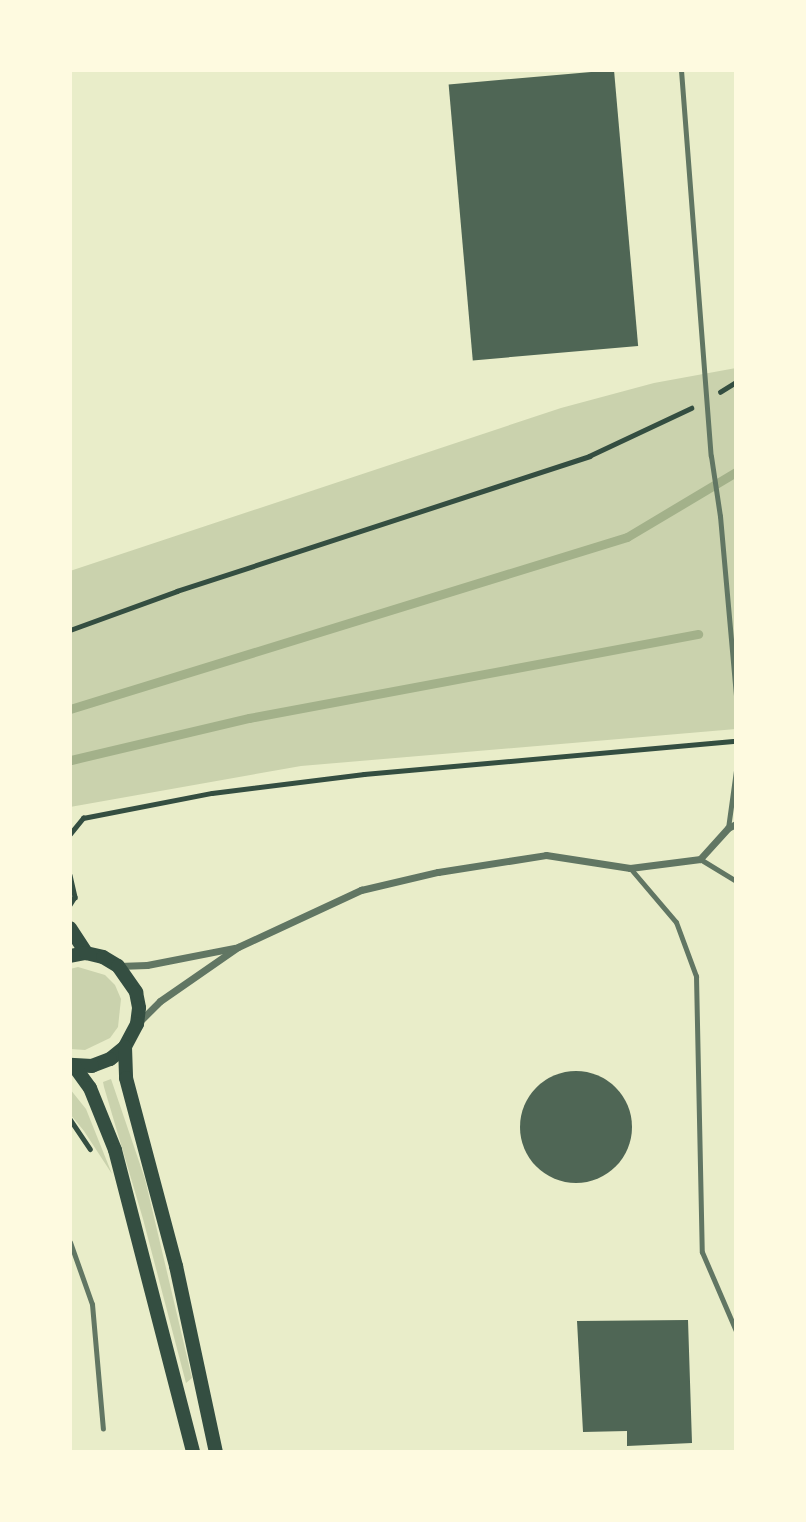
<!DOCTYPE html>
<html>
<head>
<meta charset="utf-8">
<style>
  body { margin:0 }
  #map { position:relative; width:806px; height:1522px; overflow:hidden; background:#e9edc9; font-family:"Archivo Narrow",sans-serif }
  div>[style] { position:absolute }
  .green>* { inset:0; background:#cad2ad }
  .stream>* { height:9px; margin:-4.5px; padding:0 4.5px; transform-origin:4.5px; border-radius:4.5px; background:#a3b18a }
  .building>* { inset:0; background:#4f6655; transform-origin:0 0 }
  .round { border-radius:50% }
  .path>* { height:4.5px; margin:-2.25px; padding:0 2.25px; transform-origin:2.25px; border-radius:2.25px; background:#344e41 }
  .service>* { height:5px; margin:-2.5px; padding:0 2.5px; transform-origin:2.5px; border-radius:2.5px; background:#617663 }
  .minor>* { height:7px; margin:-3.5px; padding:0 3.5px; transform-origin:3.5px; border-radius:3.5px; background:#617663 }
  .secondary>* { height:14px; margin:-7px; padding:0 7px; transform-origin:7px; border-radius:7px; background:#344e41 }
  span { translate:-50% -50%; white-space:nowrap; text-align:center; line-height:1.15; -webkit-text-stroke:7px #fefae0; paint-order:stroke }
  .frame { position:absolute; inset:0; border:72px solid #fefae0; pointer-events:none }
</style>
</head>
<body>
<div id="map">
  <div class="green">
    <div style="clip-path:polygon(736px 368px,736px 729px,301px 766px,70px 807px,70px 571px,561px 408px,654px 383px)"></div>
    <div style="clip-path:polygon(78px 967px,105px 975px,115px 985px,121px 999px,118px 1027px,110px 1038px,85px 1050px,70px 1049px,70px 969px)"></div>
    <div style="clip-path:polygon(111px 1079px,145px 1179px,192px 1378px,186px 1383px,143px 1219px,104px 1087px,103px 1082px)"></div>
    <div style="clip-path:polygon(70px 1089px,86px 1109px,112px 1174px,84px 1131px,70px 1114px)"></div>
  </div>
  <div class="stream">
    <div style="left:70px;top:709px;width:583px;rotate:-17.16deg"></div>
    <div style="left:627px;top:537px;width:127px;rotate:-30.8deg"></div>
    <div style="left:71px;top:760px;width:183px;rotate:-13.3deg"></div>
    <div style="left:249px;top:718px;width:457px;rotate:-10.6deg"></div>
  </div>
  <div class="building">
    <div style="left:614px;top:70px;width:277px;height:166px;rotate:85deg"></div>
    <div class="round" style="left:520px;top:1071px;width:112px;height:112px"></div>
    <div style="clip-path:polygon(688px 1320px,692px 1443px,627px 1446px,627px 1431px,583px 1432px,577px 1321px)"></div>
  </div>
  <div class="path">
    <div style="left:720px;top:392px;width:19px;rotate:-32deg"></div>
    <div style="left:70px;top:630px;width:114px;rotate:-20deg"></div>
    <div style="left:177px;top:591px;width:434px;rotate:-18.1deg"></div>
    <div style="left:589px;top:456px;width:113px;rotate:-25.2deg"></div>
    <div style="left:70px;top:834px;width:21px;rotate:-51deg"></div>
    <div style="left:83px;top:818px;width:131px;rotate:-11deg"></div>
    <div style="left:212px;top:793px;width:153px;rotate:-7.1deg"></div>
    <div style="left:364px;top:774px;width:373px;rotate:-5.1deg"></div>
    <div style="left:70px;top:875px;width:23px;rotate:77deg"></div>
    <div style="left:75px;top:897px;width:9px;rotate:122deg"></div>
    <div style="left:70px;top:1119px;width:36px;rotate:56deg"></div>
  </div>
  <div class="service">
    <div style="left:681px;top:70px;width:387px;rotate:85.6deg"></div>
    <div style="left:711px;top:456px;width:61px;rotate:81.5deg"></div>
    <div style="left:720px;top:516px;width:181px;rotate:84.9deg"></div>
    <div style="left:728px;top:828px;width:59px;rotate:-82.1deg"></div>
    <div style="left:700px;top:859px;width:42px;rotate:31.4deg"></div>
    <div style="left:630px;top:868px;width:71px;rotate:49.6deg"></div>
    <div style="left:676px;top:922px;width:58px;rotate:69.7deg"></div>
    <div style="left:696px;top:976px;width:276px;rotate:88.8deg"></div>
    <div style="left:702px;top:1252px;width:86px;rotate:66.7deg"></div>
    <div style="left:70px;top:1242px;width:66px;rotate:70.5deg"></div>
    <div style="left:92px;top:1304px;width:125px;rotate:85deg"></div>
  </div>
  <div class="minor">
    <div style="left:118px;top:966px;width:29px;rotate:-2deg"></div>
    <div style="left:147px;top:965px;width:89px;rotate:-11.1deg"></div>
    <div style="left:140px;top:1021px;width:28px;rotate:-45deg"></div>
    <div style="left:160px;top:1001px;width:95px;rotate:-34.7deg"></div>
    <div style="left:238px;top:947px;width:136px;rotate:-24.9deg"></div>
    <div style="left:361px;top:890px;width:79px;rotate:-13.2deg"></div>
    <div style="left:438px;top:872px;width:109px;rotate:-8.9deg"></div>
    <div style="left:546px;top:855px;width:85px;rotate:8.8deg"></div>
    <div style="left:630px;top:868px;width:71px;rotate:-7.3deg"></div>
    <div style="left:700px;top:859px;width:42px;rotate:-47.9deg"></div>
    <div style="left:728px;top:828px;width:9px;rotate:-27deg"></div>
  </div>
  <div class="secondary">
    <div style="left:70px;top:928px;width:30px;rotate:57deg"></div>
    <div style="left:70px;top:956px;width:16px;rotate:-11deg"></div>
    <div style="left:86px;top:953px;width:17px;rotate:13deg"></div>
    <div style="left:103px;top:957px;width:17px;rotate:31deg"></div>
    <div style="left:118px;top:966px;width:32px;rotate:55deg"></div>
    <div style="left:136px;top:992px;width:16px;rotate:79deg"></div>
    <div style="left:139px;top:1008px;width:16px;rotate:97deg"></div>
    <div style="left:137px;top:1024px;width:26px;rotate:118deg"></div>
    <div style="left:125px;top:1047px;width:19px;rotate:141deg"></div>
    <div style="left:110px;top:1059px;width:19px;rotate:159deg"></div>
    <div style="left:92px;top:1066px;width:22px;rotate:-177deg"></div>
    <div style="left:125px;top:1047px;width:31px;rotate:88deg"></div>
    <div style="left:126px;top:1078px;width:195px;rotate:75.1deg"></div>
    <div style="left:176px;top:1266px;width:190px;rotate:77.9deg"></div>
    <div style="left:74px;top:1066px;width:27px;rotate:54deg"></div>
    <div style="left:90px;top:1088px;width:67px;rotate:68deg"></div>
    <div style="left:115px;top:1150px;width:312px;rotate:75.5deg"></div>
  </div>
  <div class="frame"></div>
</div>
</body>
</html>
